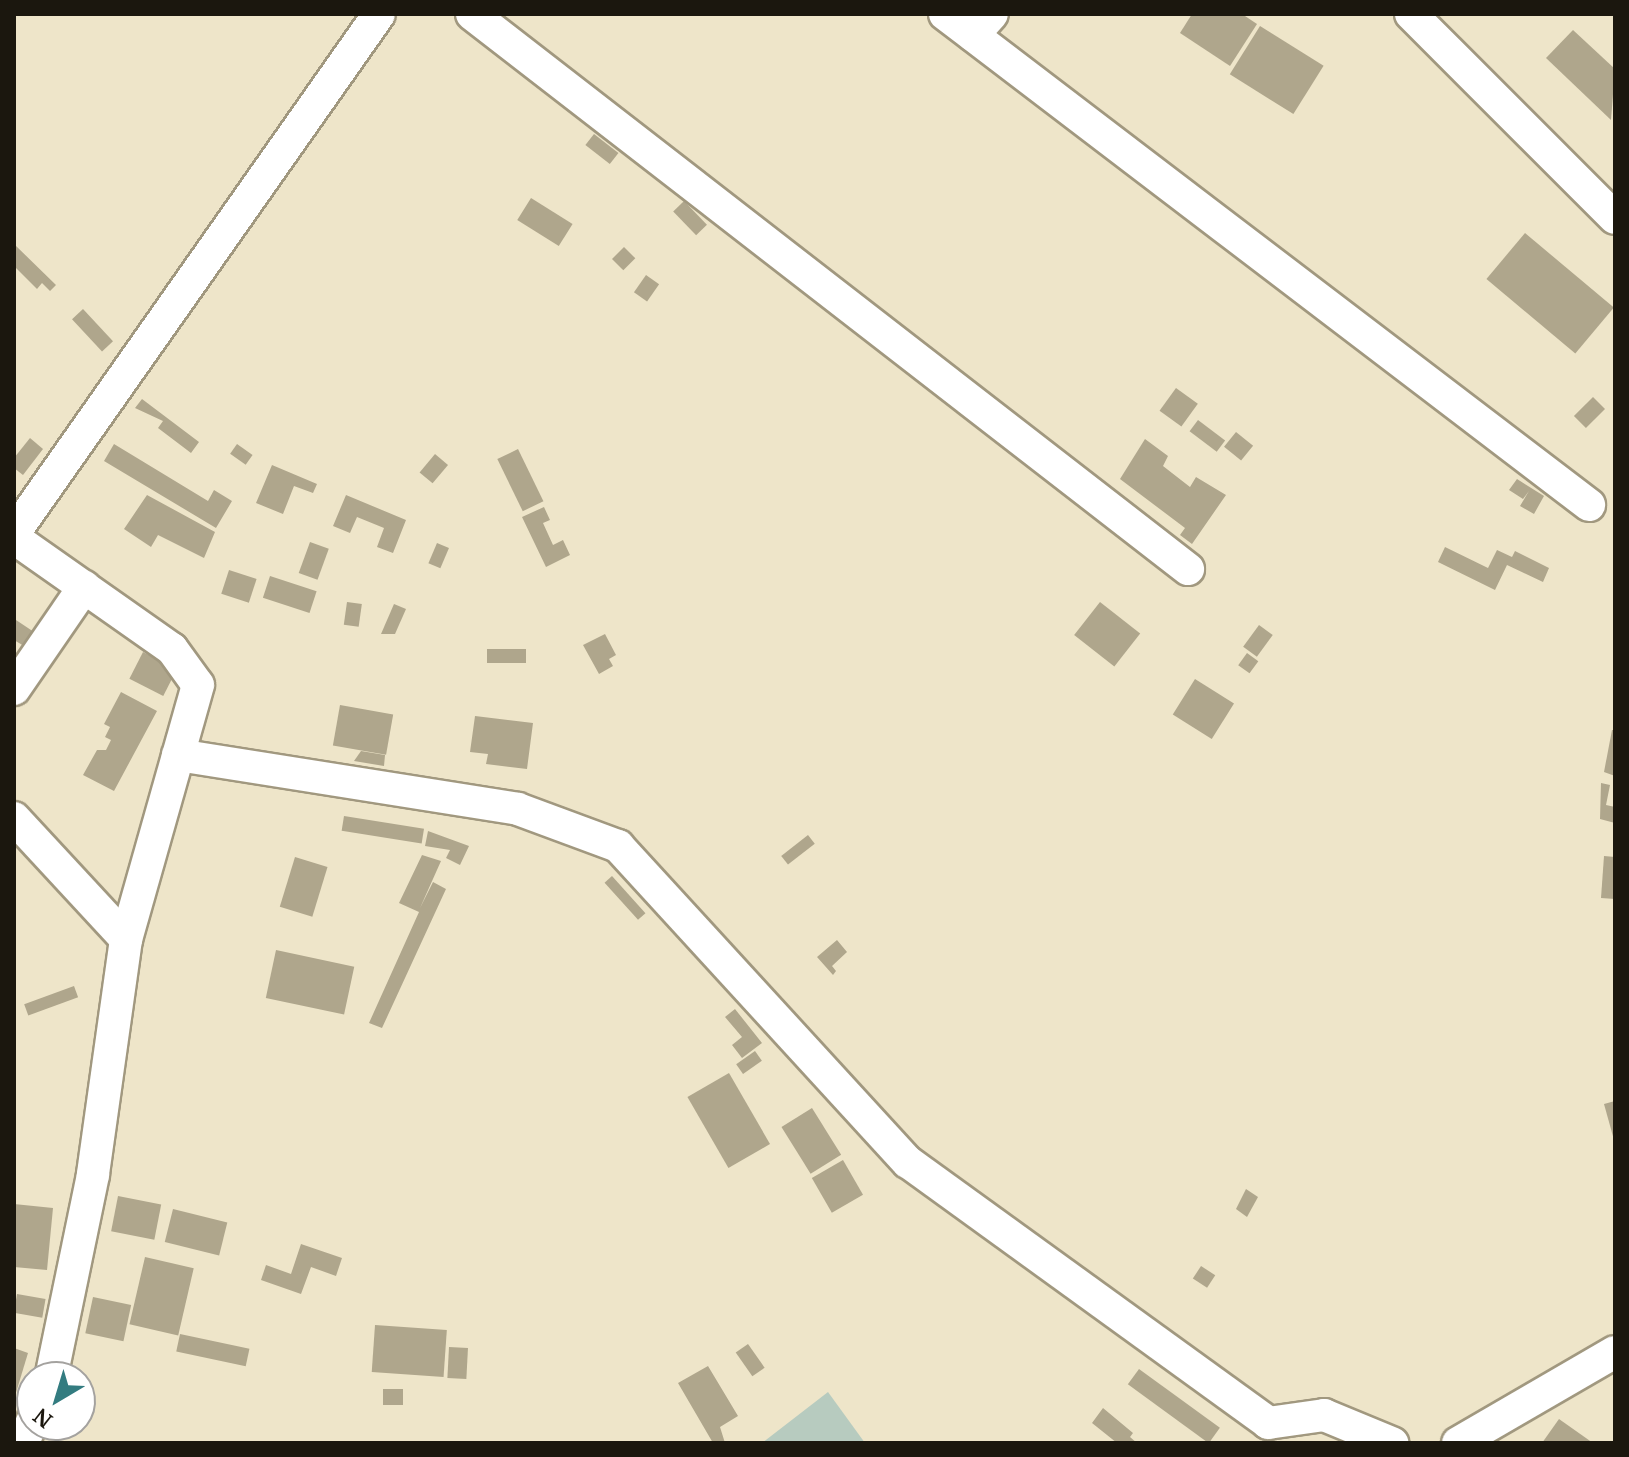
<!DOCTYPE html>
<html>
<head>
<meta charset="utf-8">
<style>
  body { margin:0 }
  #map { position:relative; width:1629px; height:1457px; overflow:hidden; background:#eee5c9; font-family:"PT Serif",serif }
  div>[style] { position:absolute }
  .green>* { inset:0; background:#b7cbbf }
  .building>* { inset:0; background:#afa68c; transform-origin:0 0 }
  .roads { filter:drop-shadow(2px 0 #a1987f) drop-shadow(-2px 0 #a1987f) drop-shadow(0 2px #a1987f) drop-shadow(0 -2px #a1987f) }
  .minor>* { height:32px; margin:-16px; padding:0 16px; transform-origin:16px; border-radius:16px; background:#fff }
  span { translate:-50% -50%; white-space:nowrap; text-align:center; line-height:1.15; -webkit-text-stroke:7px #fff; paint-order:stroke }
  .frame { position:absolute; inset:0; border:16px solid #1b170e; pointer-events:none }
  .north { position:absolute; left:16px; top:1361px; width:80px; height:80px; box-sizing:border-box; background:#fff; border:2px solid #a4a29f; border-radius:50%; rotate:218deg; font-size:22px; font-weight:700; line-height:32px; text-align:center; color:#1b170e }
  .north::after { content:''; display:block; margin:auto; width:28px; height:36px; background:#337c80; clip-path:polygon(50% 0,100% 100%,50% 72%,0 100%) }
</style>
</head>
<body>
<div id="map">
  <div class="green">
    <div style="clip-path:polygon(828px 1392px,865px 1443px,762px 1443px)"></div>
  </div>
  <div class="building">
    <div style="clip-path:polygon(1192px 14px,1242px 14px,1257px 24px,1230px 66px,1180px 33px)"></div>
    <div style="left:1260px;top:26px;width:75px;height:57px;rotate:32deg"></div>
    <div style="clip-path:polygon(1573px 30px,1615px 69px,1611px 120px,1546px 58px)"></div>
    <div style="left:594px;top:134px;width:31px;height:14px;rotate:38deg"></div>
    <div style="left:531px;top:198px;width:49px;height:26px;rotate:32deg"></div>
    <div style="left:684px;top:201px;width:33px;height:15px;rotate:46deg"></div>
    <div style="left:1525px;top:233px;width:116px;height:60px;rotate:40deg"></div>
    <div style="clip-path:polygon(14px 244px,56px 285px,50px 291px,42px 283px,37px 289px,14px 266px)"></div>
    <div style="left:624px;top:247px;width:16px;height:17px;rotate:45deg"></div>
    <div style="left:646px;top:275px;width:16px;height:21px;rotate:35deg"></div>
    <div style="left:83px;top:309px;width:44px;height:15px;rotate:47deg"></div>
    <div style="left:1176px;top:388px;width:27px;height:28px;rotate:36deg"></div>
    <div style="left:1593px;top:397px;width:17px;height:27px;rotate:45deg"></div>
    <div style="clip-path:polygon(142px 399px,199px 442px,191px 453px,158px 428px,163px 421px,135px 408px)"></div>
    <div style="left:1198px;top:420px;width:34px;height:14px;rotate:37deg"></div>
    <div style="left:1236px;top:432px;width:22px;height:19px;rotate:39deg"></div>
    <div style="clip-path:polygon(30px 438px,43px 449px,23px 475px,14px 468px,14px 458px)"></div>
    <div style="clip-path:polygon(1145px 439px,1168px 456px,1163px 466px,1190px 487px,1196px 477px,1226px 495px,1192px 544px,1180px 535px,1185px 528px,1120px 479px)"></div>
    <div style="clip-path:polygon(114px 444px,208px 501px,214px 490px,232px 501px,216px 528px,104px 461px)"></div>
    <div style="left:237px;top:444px;width:19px;height:12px;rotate:35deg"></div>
    <div style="left:518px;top:449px;width:58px;height:23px;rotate:64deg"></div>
    <div style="left:435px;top:454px;width:17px;height:24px;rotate:40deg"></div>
    <div style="clip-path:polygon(272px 465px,317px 484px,313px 493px,294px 486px,283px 514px,256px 503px)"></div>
    <div style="clip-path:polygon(1517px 479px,1544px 496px,1534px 514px,1520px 506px,1529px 491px,1523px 499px,1509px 490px)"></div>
    <div style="clip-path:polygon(147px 495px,215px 532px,204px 558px,158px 535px,151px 547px,124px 529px)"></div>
    <div style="clip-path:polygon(346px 495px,406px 520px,393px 553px,377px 547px,384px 528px,357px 517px,350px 533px,333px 526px)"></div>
    <div style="clip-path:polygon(544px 507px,550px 520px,543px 523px,553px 545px,563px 540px,570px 555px,546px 567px,522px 517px)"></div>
    <div style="left:310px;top:542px;width:20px;height:33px;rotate:20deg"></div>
    <div style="left:437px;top:543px;width:13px;height:22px;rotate:23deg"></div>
    <div style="clip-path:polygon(1445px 547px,1488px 568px,1497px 550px,1512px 557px,1515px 551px,1549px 568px,1543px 582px,1507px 565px,1495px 590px,1438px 562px)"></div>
    <div style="left:229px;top:570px;width:29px;height:25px;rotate:18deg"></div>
    <div style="left:270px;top:576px;width:49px;height:23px;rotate:18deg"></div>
    <div style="left:347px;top:602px;width:15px;height:23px;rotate:8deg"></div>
    <div style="left:1100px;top:602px;width:51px;height:42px;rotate:38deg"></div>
    <div style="clip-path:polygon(394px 604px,406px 609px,395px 634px,381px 634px)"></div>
    <div style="clip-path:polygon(16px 620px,34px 632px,24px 646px,14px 640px)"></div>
    <div style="left:1259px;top:625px;width:17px;height:27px;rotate:36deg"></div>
    <div style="clip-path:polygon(605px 634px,616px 655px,609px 659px,613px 666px,599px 674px,583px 645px)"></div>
    <div style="left:487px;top:649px;width:39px;height:14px"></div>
    <div style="left:143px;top:652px;width:38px;height:30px;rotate:27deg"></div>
    <div style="left:1247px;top:653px;width:14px;height:15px;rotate:36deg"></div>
    <div style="left:1195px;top:679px;width:46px;height:42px;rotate:32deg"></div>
    <div style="clip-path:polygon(121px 692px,157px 711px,114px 791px,83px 775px,97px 750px,106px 750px,111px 740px,105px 737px,110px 727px,104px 724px)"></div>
    <div style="left:340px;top:705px;width:54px;height:41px;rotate:10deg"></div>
    <div style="clip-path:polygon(475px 716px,533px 723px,527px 769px,486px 764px,488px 754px,470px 752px)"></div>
    <div style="clip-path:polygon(1612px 730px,1615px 730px,1615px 776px,1604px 772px)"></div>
    <div style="clip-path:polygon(361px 751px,385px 755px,384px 766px,354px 761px)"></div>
    <div style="clip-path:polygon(1601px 783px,1610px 785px,1606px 805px,1615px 807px,1615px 823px,1600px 819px)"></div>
    <div style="left:344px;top:816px;width:81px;height:15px;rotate:9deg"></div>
    <div style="clip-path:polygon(428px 831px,469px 846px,460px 865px,446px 858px,450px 850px,425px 846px)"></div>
    <div style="left:808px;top:835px;width:11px;height:34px;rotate:52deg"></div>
    <div style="clip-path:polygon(422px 855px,441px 861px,420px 908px,433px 882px,446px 889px,382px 1028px,369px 1023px,419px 912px,399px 903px)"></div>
    <div style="clip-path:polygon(1604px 856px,1615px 857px,1615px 899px,1601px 898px)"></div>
    <div style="left:295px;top:857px;width:34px;height:52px;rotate:17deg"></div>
    <div style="left:612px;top:876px;width:50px;height:10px;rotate:48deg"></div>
    <div style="clip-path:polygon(837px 940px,847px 952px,832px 966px,836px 971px,833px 975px,817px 957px)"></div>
    <div style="left:276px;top:950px;width:80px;height:49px;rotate:12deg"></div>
    <div style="left:74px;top:986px;width:12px;height:53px;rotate:70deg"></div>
    <div style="clip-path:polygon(735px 1009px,762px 1043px,742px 1058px,732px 1045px,742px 1037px,725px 1017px)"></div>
    <div style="left:755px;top:1051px;width:12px;height:23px;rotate:55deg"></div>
    <div style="left:729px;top:1073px;width:82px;height:48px;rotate:60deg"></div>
    <div style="clip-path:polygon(1615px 1101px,1615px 1140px,1614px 1140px,1604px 1104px)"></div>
    <div style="left:812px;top:1108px;width:55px;height:36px;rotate:58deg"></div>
    <div style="left:843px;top:1160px;width:40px;height:36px;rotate:60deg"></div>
    <div style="clip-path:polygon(1246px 1189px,1258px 1197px,1247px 1217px,1236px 1209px)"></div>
    <div style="left:118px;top:1196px;width:44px;height:36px;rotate:11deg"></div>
    <div style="clip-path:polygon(14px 1204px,53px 1208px,47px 1270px,14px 1267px)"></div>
    <div style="left:173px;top:1209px;width:56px;height:34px;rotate:14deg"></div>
    <div style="clip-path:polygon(301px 1244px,342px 1258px,336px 1276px,311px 1267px,301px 1294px,261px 1280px,266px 1265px,291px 1274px)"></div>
    <div style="left:145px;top:1257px;width:50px;height:69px;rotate:13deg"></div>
    <div style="left:1201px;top:1266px;width:17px;height:15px;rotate:33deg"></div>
    <div style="left:17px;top:1294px;width:29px;height:19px;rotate:10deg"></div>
    <div style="left:93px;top:1297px;width:39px;height:37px;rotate:12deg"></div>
    <div style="left:375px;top:1325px;width:72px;height:47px;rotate:4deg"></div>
    <div style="left:180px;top:1334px;width:71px;height:18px;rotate:12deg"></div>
    <div style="left:748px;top:1344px;width:29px;height:15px;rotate:55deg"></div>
    <div style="left:449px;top:1347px;width:19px;height:31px;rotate:3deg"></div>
    <div style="clip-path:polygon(14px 1348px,28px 1353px,15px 1396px,14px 1396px)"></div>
    <div style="clip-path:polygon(708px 1366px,738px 1416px,720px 1427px,725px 1443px,713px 1443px,678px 1383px)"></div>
    <div style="left:1139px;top:1369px;width:100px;height:19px;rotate:36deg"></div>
    <div style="left:383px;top:1389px;width:20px;height:16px"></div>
    <div style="clip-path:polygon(1103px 1408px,1133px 1433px,1130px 1437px,1137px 1443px,1117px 1443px,1092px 1423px)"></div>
    <div style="clip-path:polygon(1559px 1419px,1593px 1443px,1542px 1443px)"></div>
  </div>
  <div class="roads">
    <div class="minor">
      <div style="left:472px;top:14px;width:906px;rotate:37.78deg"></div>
      <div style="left:945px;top:14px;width:810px;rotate:37.32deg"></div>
      <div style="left:1411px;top:14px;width:288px;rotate:45deg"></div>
      <div style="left:973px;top:35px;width:28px;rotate:-48deg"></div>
      <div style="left:14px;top:533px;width:634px;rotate:-54.88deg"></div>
      <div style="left:14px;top:538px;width:193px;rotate:35.1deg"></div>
      <div style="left:172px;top:649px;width:44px;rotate:54.2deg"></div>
      <div style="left:198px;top:685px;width:264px;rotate:105.8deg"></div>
      <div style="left:126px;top:939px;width:238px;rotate:98deg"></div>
      <div style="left:93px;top:1175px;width:206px;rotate:101.7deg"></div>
      <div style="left:14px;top:689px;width:124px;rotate:-55.5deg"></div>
      <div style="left:178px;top:755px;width:344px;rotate:9deg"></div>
      <div style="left:518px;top:809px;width:107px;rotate:20.3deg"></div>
      <div style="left:618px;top:846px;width:429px;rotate:47.5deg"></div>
      <div style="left:908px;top:1162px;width:445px;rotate:35.9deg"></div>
      <div style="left:1268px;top:1423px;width:57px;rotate:-8.1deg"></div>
      <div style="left:1324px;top:1415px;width:74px;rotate:22.4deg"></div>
      <div style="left:14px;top:818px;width:165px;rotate:47.2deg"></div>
      <div style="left:23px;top:1443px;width:23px;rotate:-67deg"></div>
      <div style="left:1458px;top:1443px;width:181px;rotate:-30.1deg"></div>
    </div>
  </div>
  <div class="frame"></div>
  <div class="north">N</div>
</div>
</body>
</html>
